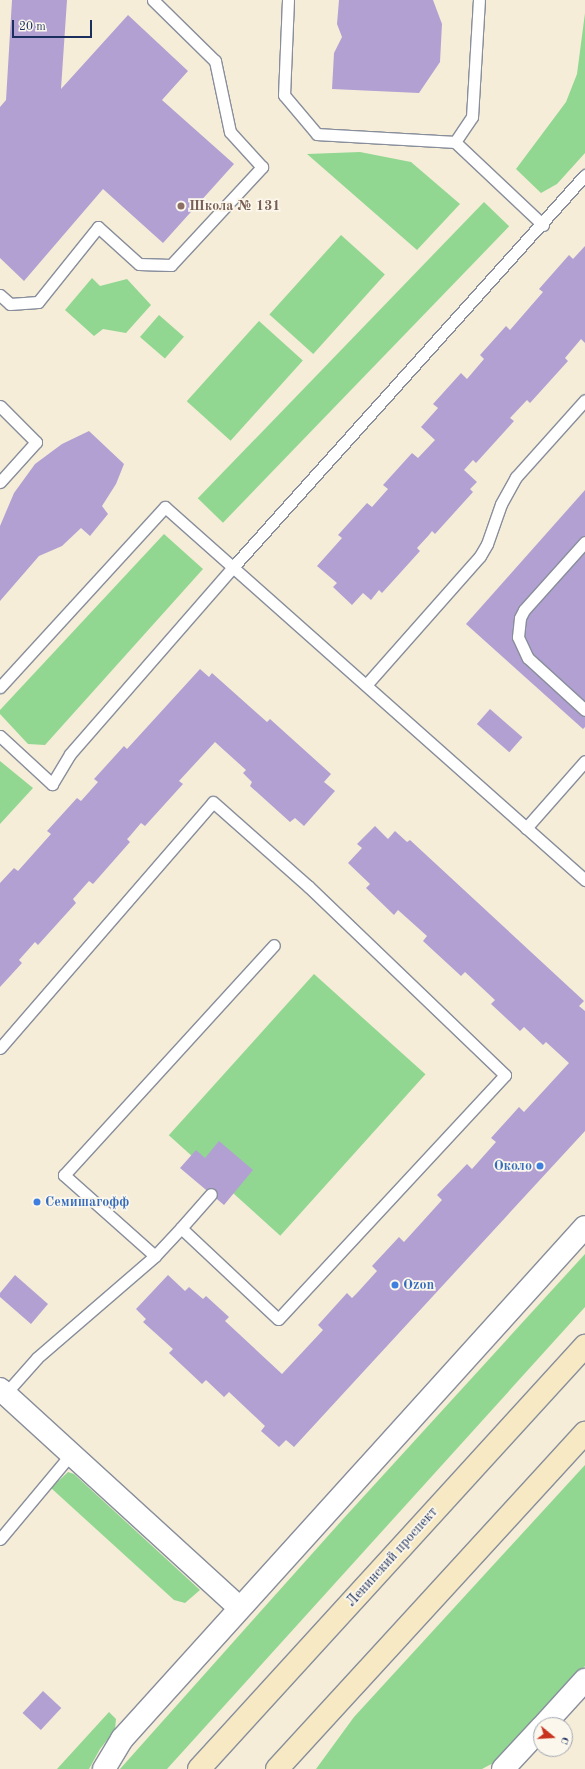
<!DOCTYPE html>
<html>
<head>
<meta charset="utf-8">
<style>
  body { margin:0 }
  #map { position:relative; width:585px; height:1769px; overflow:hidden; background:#f5edd8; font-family:"Old Standard TT",serif }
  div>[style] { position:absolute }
  .green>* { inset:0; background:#91d791; transform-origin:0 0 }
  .building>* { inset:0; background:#b2a0d3; transform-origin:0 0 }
  .roads { filter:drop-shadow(1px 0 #888e9b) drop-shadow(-1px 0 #888e9b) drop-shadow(0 1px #888e9b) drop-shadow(0 -1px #888e9b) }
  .lane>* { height:11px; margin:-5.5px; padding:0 5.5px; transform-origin:5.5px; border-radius:5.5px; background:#fff }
  .street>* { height:22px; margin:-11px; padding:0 11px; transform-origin:11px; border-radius:11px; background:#fff }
  .secondary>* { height:22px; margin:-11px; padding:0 11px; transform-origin:11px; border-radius:11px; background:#f6e9c3 }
  .dots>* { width:11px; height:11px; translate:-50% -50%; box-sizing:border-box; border:2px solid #fbf7ec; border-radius:50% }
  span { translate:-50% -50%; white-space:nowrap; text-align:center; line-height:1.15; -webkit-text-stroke:3.5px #fbf7ec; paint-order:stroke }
  .education-label { font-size:14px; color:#785e54; font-weight:700 }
  .left { translate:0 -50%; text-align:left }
  .shop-label { font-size:14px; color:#366cbe; font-weight:700 }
  .right { translate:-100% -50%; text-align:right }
  .street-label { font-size:14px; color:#1b2f5e }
  .north { position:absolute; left:533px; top:1717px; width:40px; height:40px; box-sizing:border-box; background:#fbf7ec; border:1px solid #a1a7b3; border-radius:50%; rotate:108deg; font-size:11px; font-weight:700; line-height:16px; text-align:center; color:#1b2f5e }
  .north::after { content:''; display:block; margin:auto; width:14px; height:18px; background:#c8321e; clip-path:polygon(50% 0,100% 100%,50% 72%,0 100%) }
  .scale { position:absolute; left:12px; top:20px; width:80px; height:18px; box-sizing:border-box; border:2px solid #1b2f5e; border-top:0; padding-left:5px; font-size:12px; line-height:14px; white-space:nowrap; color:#1b2f5e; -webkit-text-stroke:3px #fbf7ec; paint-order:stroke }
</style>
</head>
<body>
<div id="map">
  <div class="green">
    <div style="clip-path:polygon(585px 13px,585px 153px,557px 184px,541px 193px,516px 169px,566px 102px,577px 74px)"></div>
    <div style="clip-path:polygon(360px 152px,411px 162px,460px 204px,417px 250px,307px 154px)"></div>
    <div style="left:484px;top:202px;width:35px;height:412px;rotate:44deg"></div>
    <div style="left:341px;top:235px;width:59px;height:107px;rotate:42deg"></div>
    <div style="clip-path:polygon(92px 278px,100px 286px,127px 279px,151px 305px,126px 333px,103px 329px,94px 336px,65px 310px)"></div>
    <div style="left:159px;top:315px;width:33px;height:29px;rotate:41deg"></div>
    <div style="left:259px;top:321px;width:59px;height:108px;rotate:42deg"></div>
    <div style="clip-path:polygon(164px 534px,203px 569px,45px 745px,28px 744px,0 714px,0 710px)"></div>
    <div style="clip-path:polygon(0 761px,33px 788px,0 824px)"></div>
    <div style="left:314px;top:974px;width:150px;height:217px;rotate:42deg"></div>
    <div style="clip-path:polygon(585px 1254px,585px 1307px,167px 1769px,120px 1769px,344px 1518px)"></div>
    <div style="clip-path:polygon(585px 1465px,585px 1666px,497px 1761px,482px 1769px,316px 1769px,354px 1717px)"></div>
    <div style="clip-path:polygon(68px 1472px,74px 1474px,200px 1590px,185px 1603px,174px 1600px,51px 1488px)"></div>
    <div style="clip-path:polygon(109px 1712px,116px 1719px,115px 1730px,100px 1749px,89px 1769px,57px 1769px)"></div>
  </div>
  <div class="building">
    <div style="clip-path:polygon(12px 0,67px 0,61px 89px,128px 15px,188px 71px,162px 100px,234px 164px,163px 243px,103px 189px,24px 281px,0 258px,0 107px,6px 100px)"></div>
    <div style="clip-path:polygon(339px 0,433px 0,442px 24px,440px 62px,419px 93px,332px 89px,334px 53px,342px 37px,337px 24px)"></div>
    <div style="clip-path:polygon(585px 246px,585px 343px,581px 339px,565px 358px,568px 361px,530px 403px,527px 400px,510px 418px,514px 421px,476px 463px,473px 460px,464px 470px,477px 482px,470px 489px,473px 492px,435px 534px,432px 531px,429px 535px,417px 548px,420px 551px,382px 593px,379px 590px,371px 600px,363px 593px,352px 605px,333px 587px,337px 583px,317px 566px,342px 538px,338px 535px,367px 503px,372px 507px,388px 489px,383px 485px,412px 453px,418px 458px,435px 440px,421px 427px,438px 408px,433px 404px,461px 373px,467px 379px,484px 359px,480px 355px,506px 326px,510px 330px,543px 292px,539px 289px,569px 255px,573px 259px)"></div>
    <div style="clip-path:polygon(89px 431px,124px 464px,116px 484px,102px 506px,108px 514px,90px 536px,81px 528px,62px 546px,39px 556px,0 601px,0 526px,14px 493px,35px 464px,62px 444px)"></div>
    <div style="clip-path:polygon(585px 490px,585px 727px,583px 729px,466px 624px)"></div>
    <div style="clip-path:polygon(200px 669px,209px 677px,212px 673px,267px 722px,270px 719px,331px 774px,324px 782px,335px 791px,304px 826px,295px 818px,290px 822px,250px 786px,252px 782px,243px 773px,246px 770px,215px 742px,179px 781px,183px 784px,145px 826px,141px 823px,130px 836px,127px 839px,130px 842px,93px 884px,89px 881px,73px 899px,76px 903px,38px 945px,35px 942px,19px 960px,22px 963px,0 987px,0 883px,14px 868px,18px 871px,51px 834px,47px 831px,77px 798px,81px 801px,98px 782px,94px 779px,124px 746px,127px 749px)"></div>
    <div style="left:490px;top:709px;width:43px;height:20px;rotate:41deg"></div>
    <div style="clip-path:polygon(375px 826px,388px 839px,395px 831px,407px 842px,410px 840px,584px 1001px,579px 1006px,585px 1011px,585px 1131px,294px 1447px,286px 1440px,279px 1447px,261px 1431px,265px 1426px,229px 1392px,224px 1397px,206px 1380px,202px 1384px,169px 1353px,173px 1349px,143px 1322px,146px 1319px,136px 1309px,168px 1275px,185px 1291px,189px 1287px,203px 1299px,206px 1296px,229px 1317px,225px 1321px,282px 1374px,323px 1330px,318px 1325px,347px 1293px,352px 1298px,358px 1292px,377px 1271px,372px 1266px,399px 1237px,404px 1242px,442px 1200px,437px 1195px,467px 1164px,472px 1169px,496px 1142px,491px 1138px,519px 1107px,524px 1112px,569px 1063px,546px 1042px,543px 1045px,524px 1027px,520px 1031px,491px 1004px,495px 1000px,465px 972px,461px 976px,423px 941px,427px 936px,398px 910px,394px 915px,366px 888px,370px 884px,348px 863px,362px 848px,357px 844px)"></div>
    <div style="clip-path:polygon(219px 1141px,253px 1170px,224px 1205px,180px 1168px,196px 1150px,205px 1158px)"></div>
    <div style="clip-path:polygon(15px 1275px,48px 1304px,31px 1324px,0 1297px,0 1293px)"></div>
    <div style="left:43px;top:1691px;width:25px;height:30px;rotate:43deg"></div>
  </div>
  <div class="roads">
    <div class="lane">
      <div style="left:288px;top:0;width:95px;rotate:92.4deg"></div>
      <div style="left:284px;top:95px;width:51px;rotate:49.8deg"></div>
      <div style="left:317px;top:134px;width:138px;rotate:3.3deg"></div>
      <div style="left:455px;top:142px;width:121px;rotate:43.3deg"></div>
      <div style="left:455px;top:142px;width:30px;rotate:-56deg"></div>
      <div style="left:472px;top:117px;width:117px;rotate:-86.6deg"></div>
      <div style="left:0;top:295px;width:13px;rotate:42deg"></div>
      <div style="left:10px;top:304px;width:28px;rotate:-4deg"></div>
      <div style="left:38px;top:302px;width:96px;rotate:-51.3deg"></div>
      <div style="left:98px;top:227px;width:55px;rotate:42.1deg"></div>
      <div style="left:139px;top:264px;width:32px;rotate:2deg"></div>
      <div style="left:171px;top:265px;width:134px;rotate:-47.1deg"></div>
      <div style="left:262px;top:167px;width:47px;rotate:-132.4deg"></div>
      <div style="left:230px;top:132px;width:73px;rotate:-101.9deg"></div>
      <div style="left:215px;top:61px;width:87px;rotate:-135.5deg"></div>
      <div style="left:0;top:406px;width:51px;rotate:45deg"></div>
      <div style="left:36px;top:442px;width:54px;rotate:132deg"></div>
      <div style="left:585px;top:542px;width:91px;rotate:131.9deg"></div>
      <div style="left:524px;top:610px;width:9px;rotate:117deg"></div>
      <div style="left:520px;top:618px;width:19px;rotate:96deg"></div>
      <div style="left:518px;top:637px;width:23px;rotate:65deg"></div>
      <div style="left:528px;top:658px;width:77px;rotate:42.4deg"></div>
      <div style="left:366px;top:685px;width:172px;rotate:-48.5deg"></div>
      <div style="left:480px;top:556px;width:14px;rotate:-60deg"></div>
      <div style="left:487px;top:544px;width:42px;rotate:-70.7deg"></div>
      <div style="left:501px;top:504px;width:31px;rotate:-61deg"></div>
      <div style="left:516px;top:477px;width:103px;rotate:-48.1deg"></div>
      <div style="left:0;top:687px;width:244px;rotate:-47.5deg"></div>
      <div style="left:165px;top:507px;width:562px;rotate:41.61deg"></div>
      <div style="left:0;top:736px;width:71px;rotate:42.7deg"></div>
      <div style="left:52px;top:784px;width:35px;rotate:-59deg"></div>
      <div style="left:70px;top:754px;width:248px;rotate:-48.9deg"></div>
      <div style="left:233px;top:567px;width:527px;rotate:-48.08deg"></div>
      <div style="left:526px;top:828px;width:89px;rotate:-48.6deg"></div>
      <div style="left:0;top:1048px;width:325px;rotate:-49.1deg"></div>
      <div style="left:213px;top:802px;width:127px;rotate:41.5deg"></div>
      <div style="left:308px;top:886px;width:273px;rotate:43.8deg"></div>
      <div style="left:505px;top:1075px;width:333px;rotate:132.9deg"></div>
      <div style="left:278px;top:1319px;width:133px;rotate:-136.8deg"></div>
      <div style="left:181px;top:1228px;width:38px;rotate:133deg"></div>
      <div style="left:155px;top:1256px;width:156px;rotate:139.2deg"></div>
      <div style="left:37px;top:1358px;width:48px;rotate:131.6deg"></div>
      <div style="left:181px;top:1228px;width:45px;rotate:-48.6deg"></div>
      <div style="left:155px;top:1256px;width:122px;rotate:-138.3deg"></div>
      <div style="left:64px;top:1175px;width:311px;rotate:-47.6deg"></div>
      <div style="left:0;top:1539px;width:111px;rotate:-50.1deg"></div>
    </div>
    <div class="street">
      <div style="left:0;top:1389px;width:323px;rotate:42.4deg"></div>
      <div style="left:544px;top:1725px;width:61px;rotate:-47.7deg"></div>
      <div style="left:104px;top:1769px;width:35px;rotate:-59deg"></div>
      <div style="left:122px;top:1739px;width:690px;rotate:-47.88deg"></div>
      <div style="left:503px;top:1769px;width:56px;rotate:-47.2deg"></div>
    </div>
    <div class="secondary">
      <div style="left:199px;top:1769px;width:573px;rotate:-47.62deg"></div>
      <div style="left:277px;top:1769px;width:456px;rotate:-47.5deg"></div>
    </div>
  </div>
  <div class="dots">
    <div style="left:181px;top:206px;background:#8d6e63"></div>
    <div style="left:540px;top:1166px;background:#3f7fe0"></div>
    <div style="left:37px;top:1202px;background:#3f7fe0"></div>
    <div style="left:395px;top:1285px;background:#3f7fe0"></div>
  </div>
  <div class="education-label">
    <span class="left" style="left:189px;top:206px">Школа № 131</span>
  </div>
  <div class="shop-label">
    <span class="right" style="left:532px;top:1166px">Около</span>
    <span class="left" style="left:45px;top:1202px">Семишагофф</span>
    <span class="left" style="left:403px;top:1285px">Ozon</span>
  </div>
  <div class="street-label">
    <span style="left:392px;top:1557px;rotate:-48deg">Ленинский проспект</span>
  </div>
  <div class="north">С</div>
  <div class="scale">20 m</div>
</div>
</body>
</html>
